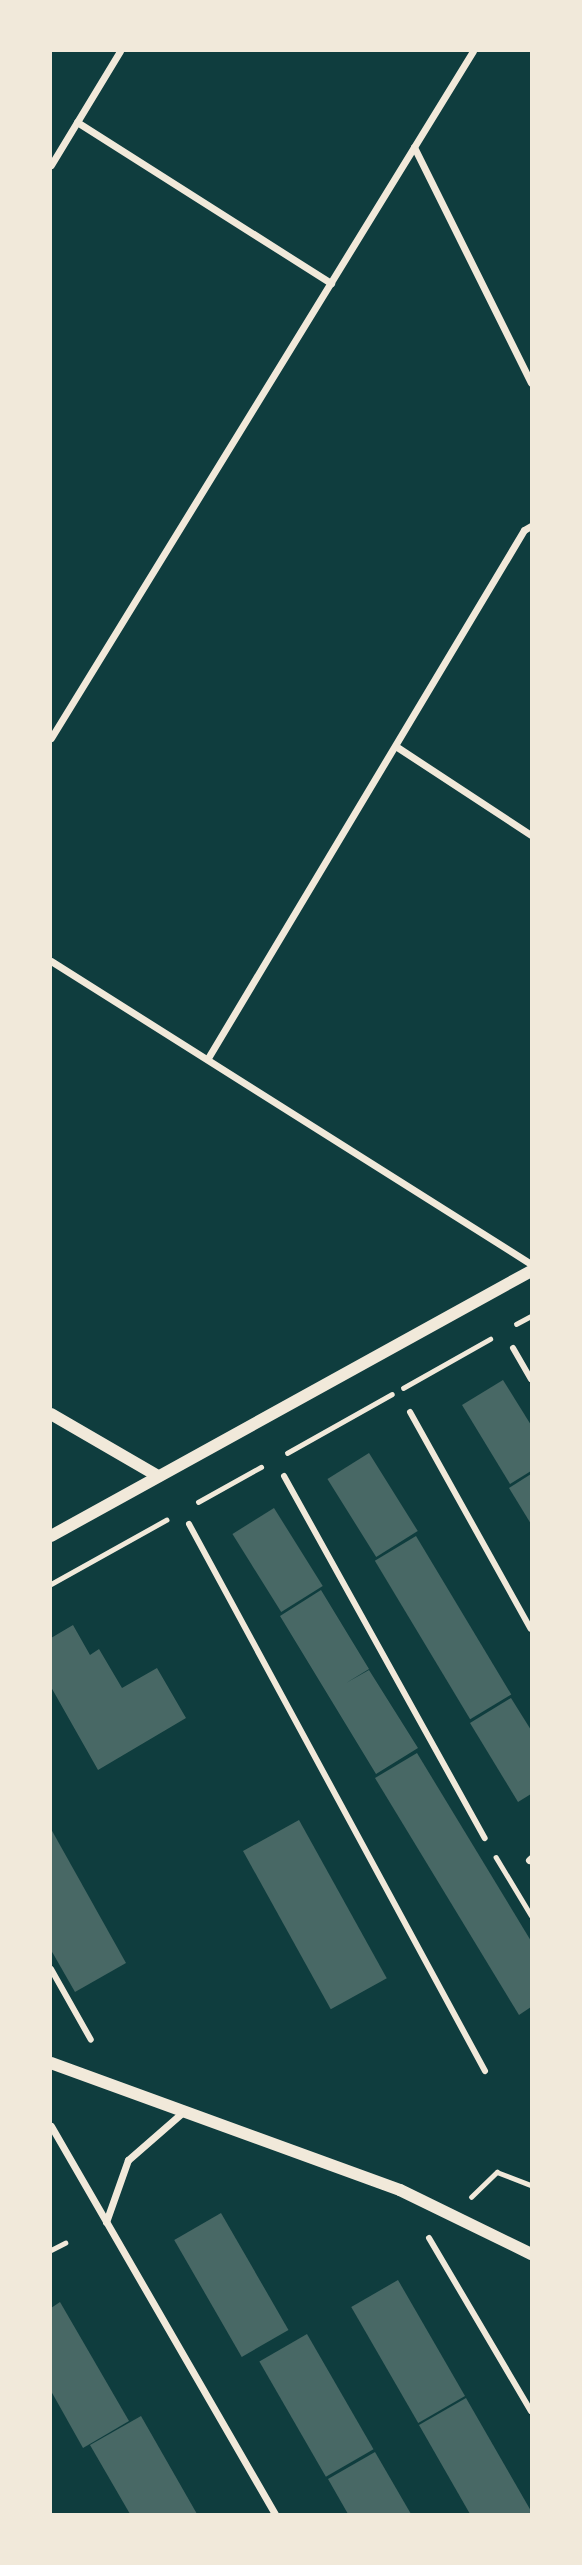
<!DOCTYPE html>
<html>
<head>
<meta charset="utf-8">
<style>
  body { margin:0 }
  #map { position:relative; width:582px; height:2565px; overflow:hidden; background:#0f3d3e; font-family:"PT Sans",sans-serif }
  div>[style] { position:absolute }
  .building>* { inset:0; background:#486865; transform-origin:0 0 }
  .path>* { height:4.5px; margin:-2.25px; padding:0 2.25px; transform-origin:2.25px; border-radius:2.25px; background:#f1e9da }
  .pedestrian>* { height:6px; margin:-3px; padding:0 3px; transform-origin:3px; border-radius:3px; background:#f1e9da }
  .minor>* { height:7px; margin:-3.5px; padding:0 3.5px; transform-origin:3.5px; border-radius:3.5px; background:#f1e9da }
  .tertiary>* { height:12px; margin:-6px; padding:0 6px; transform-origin:6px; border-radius:6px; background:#f1e9da }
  span { translate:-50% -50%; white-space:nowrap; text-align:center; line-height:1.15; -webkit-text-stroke:6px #f1e9da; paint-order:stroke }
  .frame { position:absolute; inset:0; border:52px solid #f1e9da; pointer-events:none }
</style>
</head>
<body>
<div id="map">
  <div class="building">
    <div style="clip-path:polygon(503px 1380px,531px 1425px,531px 1471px,510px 1484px,462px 1405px)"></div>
    <div style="left:369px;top:1453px;width:92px;height:49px;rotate:58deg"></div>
    <div style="clip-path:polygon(531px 1474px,531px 1524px,509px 1488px)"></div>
    <div style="left:274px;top:1508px;width:92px;height:49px;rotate:58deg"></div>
    <div style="left:416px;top:1536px;width:185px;height:48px;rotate:59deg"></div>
    <div style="clip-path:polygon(321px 1590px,369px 1669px,346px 1683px,369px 1670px,418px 1748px,376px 1774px,280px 1616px)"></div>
    <div style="clip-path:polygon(73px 1625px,90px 1655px,99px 1649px,122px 1688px,157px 1668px,186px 1718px,98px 1770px,51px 1687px,51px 1638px)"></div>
    <div style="clip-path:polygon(511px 1698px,531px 1730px,531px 1794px,518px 1802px,470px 1723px)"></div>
    <div style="clip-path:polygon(417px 1753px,531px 1941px,531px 2007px,519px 2015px,375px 1778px)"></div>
    <div style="left:299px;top:1820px;width:181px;height:64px;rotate:61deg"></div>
    <div style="clip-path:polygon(51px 1829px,126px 1963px,75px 1992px,51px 1950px)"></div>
    <div style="left:221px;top:2213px;width:135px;height:54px;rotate:60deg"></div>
    <div style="left:398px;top:2280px;width:134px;height:54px;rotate:60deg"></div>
    <div style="clip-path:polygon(60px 2302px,129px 2421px,83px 2448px,51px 2391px,51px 2308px)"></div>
    <div style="left:307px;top:2334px;width:133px;height:55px;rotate:60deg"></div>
    <div style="clip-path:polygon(466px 2398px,531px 2511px,531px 2514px,470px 2514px,419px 2425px)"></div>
    <div style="clip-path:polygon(141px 2416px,197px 2514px,130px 2514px,90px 2445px)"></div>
    <div style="clip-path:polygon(375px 2452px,411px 2514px,348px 2514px,328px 2479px)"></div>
  </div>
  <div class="path">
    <div style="left:516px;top:1324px;width:17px;rotate:-28deg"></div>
    <div style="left:403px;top:1388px;width:100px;rotate:-29.4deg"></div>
    <div style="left:287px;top:1453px;width:120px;rotate:-29.3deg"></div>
    <div style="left:198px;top:1502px;width:72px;rotate:-29.1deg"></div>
    <div style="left:51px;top:1584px;width:132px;rotate:-29.1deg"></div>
    <div style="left:496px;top:1857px;width:68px;rotate:58.9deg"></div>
    <div style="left:471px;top:2197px;width:36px;rotate:-44deg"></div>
    <div style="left:497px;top:2172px;width:36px;rotate:21deg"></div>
    <div style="left:51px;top:2250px;width:16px;rotate:-27deg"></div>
  </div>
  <div class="pedestrian">
    <div style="left:513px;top:1348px;width:36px;rotate:60deg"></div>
    <div style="left:410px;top:1412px;width:248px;rotate:60.9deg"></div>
    <div style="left:284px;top:1476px;width:414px;rotate:61deg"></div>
    <div style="left:189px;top:1524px;width:622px;rotate:61.58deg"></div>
    <div style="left:51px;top:1969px;width:81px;rotate:60.6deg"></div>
    <div style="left:429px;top:2238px;width:201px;rotate:59.5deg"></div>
  </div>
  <div class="minor">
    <div style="left:77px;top:122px;width:301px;rotate:32.4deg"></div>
    <div style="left:414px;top:147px;width:263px;rotate:63.6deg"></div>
    <div style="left:51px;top:165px;width:133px;rotate:-58.8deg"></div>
    <div style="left:51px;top:738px;width:806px;rotate:-58.44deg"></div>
    <div style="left:397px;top:747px;width:160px;rotate:33.3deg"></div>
    <div style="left:51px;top:961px;width:568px;rotate:32.26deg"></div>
    <div style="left:208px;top:1058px;width:615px;rotate:-59.1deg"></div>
    <div style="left:524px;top:530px;width:8px;rotate:-30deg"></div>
    <div style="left:529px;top:1860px;width:3px;rotate:-45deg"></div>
    <div style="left:51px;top:2126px;width:448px;rotate:60deg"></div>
    <div style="left:106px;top:2222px;width:66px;rotate:-70.5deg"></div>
    <div style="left:128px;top:2160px;width:73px;rotate:-41.1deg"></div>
  </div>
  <div class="tertiary">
    <div style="left:51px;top:1414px;width:124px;rotate:30.1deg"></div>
    <div style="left:51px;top:1536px;width:548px;rotate:-28.9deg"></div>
    <div style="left:51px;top:2063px;width:371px;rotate:20deg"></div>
    <div style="left:400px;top:2190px;width:146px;rotate:26deg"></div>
  </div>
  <div class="frame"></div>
</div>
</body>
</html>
